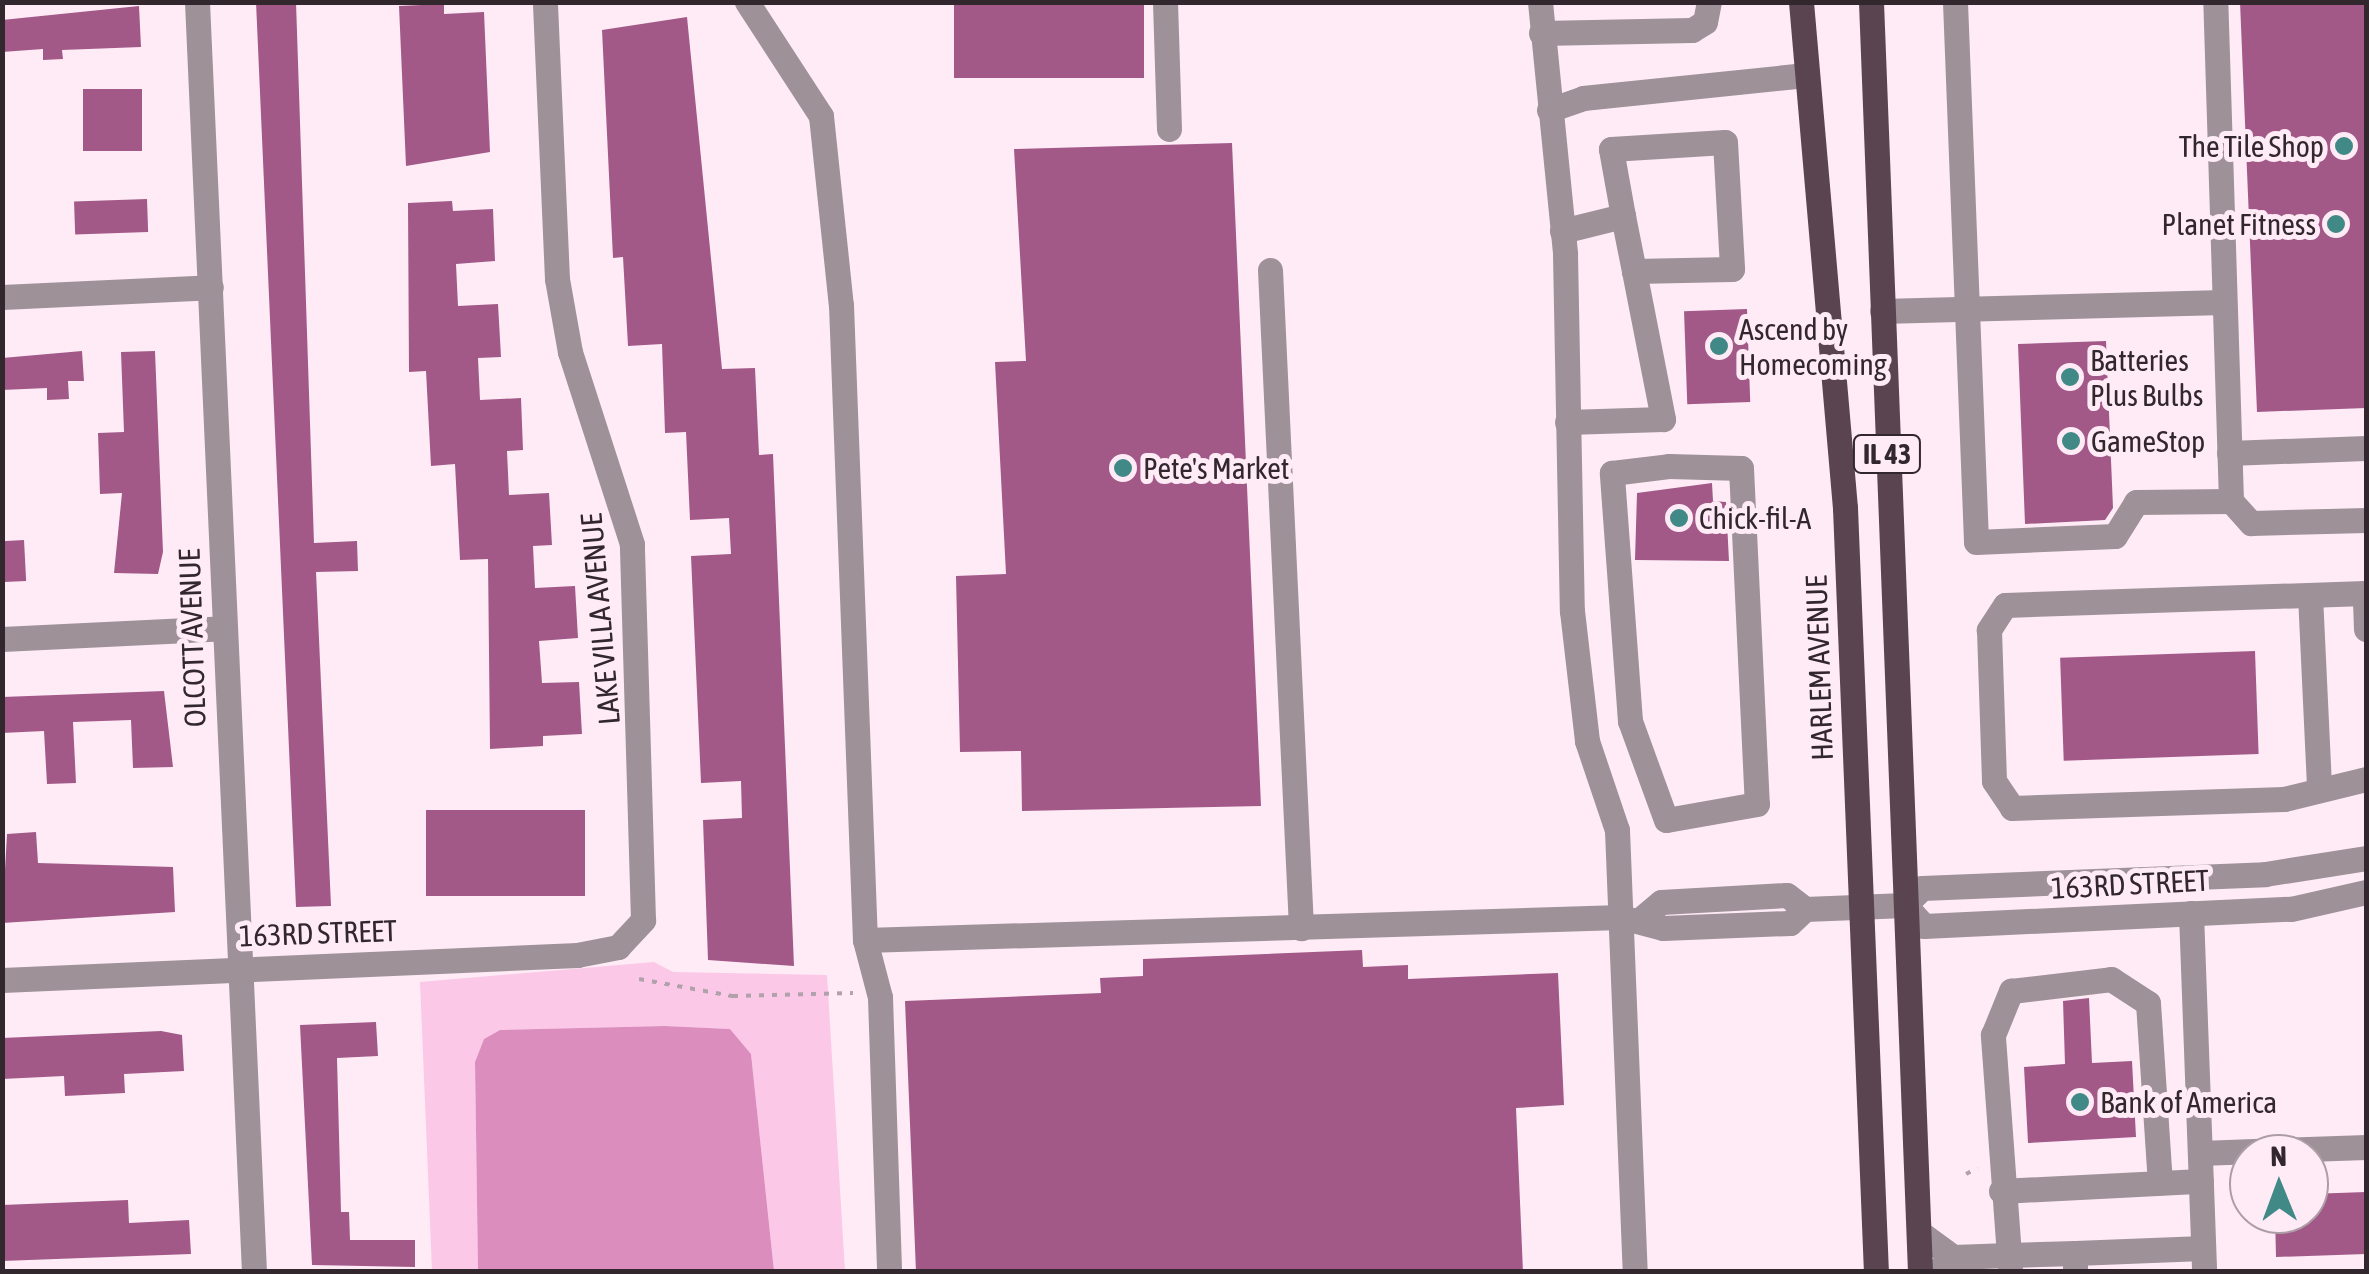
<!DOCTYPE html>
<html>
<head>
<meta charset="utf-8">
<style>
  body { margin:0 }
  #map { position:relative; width:2369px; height:1274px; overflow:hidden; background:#feebf6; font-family:"Asap Condensed",sans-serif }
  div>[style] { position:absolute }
  .green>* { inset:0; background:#fcc8e7 }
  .water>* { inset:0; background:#db8dbd }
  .building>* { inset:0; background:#a25988; transform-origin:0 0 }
  .path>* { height:4px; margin-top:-2px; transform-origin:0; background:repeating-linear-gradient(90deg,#b1a1aa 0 5px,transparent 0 13px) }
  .minor>* { height:25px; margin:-12.5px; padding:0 12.5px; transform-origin:12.5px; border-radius:12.5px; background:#9e9198 }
  .major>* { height:25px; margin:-12.5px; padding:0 12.5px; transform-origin:12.5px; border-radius:12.5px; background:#594450 }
  .dots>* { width:28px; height:28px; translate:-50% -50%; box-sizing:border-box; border:5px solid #feebf6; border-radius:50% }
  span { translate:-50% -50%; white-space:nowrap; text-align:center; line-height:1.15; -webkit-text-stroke:10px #feebf6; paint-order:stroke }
  .shield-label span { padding:2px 8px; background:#feebf6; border:2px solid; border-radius:8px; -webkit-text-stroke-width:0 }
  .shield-label { font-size:28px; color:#33272e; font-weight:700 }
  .poi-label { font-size:30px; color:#33272e }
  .right { translate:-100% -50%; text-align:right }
  .left { translate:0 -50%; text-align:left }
  .street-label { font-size:30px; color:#33272e }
  .frame { position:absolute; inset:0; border:5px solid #33272e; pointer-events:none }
  .north { position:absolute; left:2229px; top:1134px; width:100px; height:100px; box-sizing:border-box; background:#feebf6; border:2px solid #ad9da6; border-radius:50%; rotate:359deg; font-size:28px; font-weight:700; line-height:40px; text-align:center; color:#33272e }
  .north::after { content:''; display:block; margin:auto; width:35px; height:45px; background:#418987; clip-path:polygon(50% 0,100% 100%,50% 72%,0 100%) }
</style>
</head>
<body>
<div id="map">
  <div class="green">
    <div style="clip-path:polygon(654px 962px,673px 972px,827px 975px,845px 1271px,774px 1271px,751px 1054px,730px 1029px,665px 1026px,500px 1030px,484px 1039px,475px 1062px,478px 1271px,432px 1271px,420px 982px)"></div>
  </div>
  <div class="water">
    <div style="clip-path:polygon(665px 1026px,730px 1029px,751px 1054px,774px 1271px,478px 1271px,475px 1062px,484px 1039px,500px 1030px)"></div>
  </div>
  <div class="building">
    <div style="clip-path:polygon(256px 2px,296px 2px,314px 543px,357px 541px,358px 571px,316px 572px,331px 906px,296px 907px)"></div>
    <div style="left:954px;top:2px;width:190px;height:76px"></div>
    <div style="clip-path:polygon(2240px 2px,2366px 2px,2366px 408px,2257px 412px)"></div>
    <div style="clip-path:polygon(444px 4px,444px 14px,484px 12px,490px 152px,406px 166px,399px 6px)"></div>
    <div style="clip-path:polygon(139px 6px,141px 47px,62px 50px,63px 59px,43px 60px,43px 49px,2px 52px,2px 20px)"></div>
    <div style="clip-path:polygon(687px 17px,722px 369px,755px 368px,759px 455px,773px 454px,794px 966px,708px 960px,703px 820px,742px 818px,741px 781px,701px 783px,691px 556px,731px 554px,729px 518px,690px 520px,686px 432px,665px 433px,662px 344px,628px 346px,623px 257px,613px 258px,602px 30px)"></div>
    <div style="left:142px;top:89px;width:62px;height:59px;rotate:90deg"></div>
    <div style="clip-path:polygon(1232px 143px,1261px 806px,1022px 811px,1021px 751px,960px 752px,956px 576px,1006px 574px,995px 362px,1026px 361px,1014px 149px)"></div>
    <div style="left:147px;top:199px;width:33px;height:73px;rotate:88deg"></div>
    <div style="clip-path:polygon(452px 201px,453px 211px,493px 209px,495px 261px,456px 264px,458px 306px,498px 304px,501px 357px,478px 358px,480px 400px,521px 398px,523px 450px,507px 451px,509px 495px,549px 493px,552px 545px,533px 546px,535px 588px,575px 586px,578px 638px,539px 641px,542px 683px,579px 682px,582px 734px,543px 736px,543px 746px,490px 749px,488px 559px,460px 560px,455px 464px,431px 466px,426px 371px,409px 372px,408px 203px)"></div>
    <div style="left:1747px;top:309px;width:93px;height:63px;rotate:88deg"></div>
    <div style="clip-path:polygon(2106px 341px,2113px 508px,2105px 520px,2025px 524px,2018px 344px)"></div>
    <div style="clip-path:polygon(82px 351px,84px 381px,68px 381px,69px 399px,47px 400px,47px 388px,2px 390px,2px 358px)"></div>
    <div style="clip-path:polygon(155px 351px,163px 552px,158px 574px,114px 573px,122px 493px,100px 494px,98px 433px,124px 432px,121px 352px)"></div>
    <div style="clip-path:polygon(1712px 483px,1713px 501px,1726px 502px,1729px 561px,1635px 560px,1637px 493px)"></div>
    <div style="left:24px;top:540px;width:41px;height:22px;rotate:87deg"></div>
    <div style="left:2255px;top:651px;width:103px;height:195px;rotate:88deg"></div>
    <div style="clip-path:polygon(164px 691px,173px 767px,133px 768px,131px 720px,73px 722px,76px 783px,47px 784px,44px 731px,2px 733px,2px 697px)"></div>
    <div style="left:426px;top:810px;width:159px;height:86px"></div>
    <div style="clip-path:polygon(36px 832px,38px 863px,173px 867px,175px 912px,2px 923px,7px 834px)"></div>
    <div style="clip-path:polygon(1362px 950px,1363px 967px,1408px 965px,1408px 979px,1558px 973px,1564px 1105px,1516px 1108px,1523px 1272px,916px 1272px,905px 1001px,1101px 993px,1100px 978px,1143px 976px,1143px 959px)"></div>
    <div style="clip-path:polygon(2089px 998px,2092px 1063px,2132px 1061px,2136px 1137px,2028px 1143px,2024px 1067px,2065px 1064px,2063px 1001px)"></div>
    <div style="clip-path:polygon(376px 1022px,378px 1056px,337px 1058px,341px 1212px,349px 1212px,350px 1240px,415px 1240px,415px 1267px,312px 1265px,300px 1025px)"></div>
    <div style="clip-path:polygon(161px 1031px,182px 1035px,184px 1071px,124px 1074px,125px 1093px,65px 1096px,64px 1076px,2px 1079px,2px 1038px)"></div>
    <div style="clip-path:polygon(2366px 1192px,2366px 1254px,2276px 1257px,2275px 1214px,2309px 1214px,2309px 1194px)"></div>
    <div style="clip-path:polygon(128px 1200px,129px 1223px,189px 1220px,191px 1254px,2px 1261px,2px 1205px)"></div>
  </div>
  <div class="path">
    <div style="left:639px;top:979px;width:96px;rotate:10.3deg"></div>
    <div style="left:733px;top:996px;width:120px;rotate:-1.4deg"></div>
    <div style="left:1966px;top:1174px;width:13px;rotate:-27deg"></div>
  </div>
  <div class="minor">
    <div style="left:197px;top:2px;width:1271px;rotate:87.43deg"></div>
    <div style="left:747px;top:2px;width:136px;rotate:57deg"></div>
    <div style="left:821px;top:116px;width:190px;rotate:84deg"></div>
    <div style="left:841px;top:305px;width:635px;rotate:87.84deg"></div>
    <div style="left:865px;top:940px;width:59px;rotate:75.3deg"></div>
    <div style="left:880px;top:997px;width:275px;rotate:88.1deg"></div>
    <div style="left:1165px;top:2px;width:127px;rotate:88.2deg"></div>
    <div style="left:1540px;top:2px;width:253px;rotate:84.3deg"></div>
    <div style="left:1565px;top:254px;width:357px;rotate:88.9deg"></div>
    <div style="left:1572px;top:611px;width:131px;rotate:83.4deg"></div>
    <div style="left:1587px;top:741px;width:94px;rotate:71.4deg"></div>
    <div style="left:1617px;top:830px;width:442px;rotate:87.7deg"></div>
    <div style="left:1955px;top:2px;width:540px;rotate:87.77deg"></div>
    <div style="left:1976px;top:542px;width:139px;rotate:-2.5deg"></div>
    <div style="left:2115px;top:536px;width:40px;rotate:-58deg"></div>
    <div style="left:2136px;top:502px;width:95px;rotate:-0.6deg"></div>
    <div style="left:2231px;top:501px;width:499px;rotate:-91.8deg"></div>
    <div style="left:1541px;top:33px;width:151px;rotate:-1.1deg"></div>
    <div style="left:1692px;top:30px;width:15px;rotate:-32deg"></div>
    <div style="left:1705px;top:22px;width:20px;rotate:-79deg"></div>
    <div style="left:1549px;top:110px;width:36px;rotate:-19deg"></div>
    <div style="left:1583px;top:98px;width:224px;rotate:-5.9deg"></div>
    <div style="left:1623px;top:216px;width:56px;rotate:78.7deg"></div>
    <div style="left:1562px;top:231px;width:63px;rotate:-13.8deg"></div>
    <div style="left:1623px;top:216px;width:68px;rotate:-100.2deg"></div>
    <div style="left:1611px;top:149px;width:114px;rotate:-3.5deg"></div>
    <div style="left:1725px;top:142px;width:127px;rotate:86.8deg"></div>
    <div style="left:1732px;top:269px;width:98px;rotate:178.8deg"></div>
    <div style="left:1634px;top:271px;width:151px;rotate:78.9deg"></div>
    <div style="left:1663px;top:419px;width:96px;rotate:178.2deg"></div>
    <div style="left:1270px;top:270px;width:659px;rotate:87.3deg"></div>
    <div style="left:2px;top:297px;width:209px;rotate:-2.7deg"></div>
    <div style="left:1882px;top:311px;width:342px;rotate:-1.5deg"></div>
    <div style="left:2229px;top:453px;width:137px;rotate:-2.1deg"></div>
    <div style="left:1669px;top:466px;width:72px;rotate:1.6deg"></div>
    <div style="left:1741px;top:468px;width:336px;rotate:87.3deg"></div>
    <div style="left:1757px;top:804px;width:92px;rotate:170deg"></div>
    <div style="left:1666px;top:820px;width:105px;rotate:-110deg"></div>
    <div style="left:1630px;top:721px;width:249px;rotate:-94.2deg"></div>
    <div style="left:1612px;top:473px;width:57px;rotate:-7deg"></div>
    <div style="left:2231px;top:501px;width:30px;rotate:48deg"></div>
    <div style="left:2251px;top:523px;width:115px;rotate:-1.5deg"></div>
    <div style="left:2310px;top:595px;width:190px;rotate:87.3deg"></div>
    <div style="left:2366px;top:629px;width:36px;rotate:-92deg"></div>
    <div style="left:2365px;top:593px;width:360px;rotate:178.1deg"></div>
    <div style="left:2005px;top:605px;width:30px;rotate:123deg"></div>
    <div style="left:1989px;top:630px;width:151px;rotate:88.1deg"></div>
    <div style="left:1994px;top:781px;width:32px;rotate:56deg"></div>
    <div style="left:2012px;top:808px;width:272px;rotate:-1.9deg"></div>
    <div style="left:2284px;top:799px;width:84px;rotate:-13.7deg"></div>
    <div style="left:2px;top:639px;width:222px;rotate:-2.8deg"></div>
    <div style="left:1905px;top:905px;width:28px;rotate:48deg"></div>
    <div style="left:1924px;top:926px;width:367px;rotate:-2.7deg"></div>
    <div style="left:2291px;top:909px;width:77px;rotate:-12.8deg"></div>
    <div style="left:2191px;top:913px;width:359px;rotate:87.9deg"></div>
    <div style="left:1643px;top:917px;width:23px;rotate:-40deg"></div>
    <div style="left:1661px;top:902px;width:126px;rotate:-3.2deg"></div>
    <div style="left:1787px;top:895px;width:23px;rotate:38deg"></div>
    <div style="left:865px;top:940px;width:756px;rotate:-1.74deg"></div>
    <div style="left:1621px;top:917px;width:43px;rotate:14.7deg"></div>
    <div style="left:1663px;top:928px;width:127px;rotate:-2.3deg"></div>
    <div style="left:1790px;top:923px;width:21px;rotate:-43deg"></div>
    <div style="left:1805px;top:909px;width:100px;rotate:-2.3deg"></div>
    <div style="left:1905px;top:905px;width:24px;rotate:-45deg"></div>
    <div style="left:1922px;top:888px;width:343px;rotate:-2.3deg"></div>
    <div style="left:2265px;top:874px;width:102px;rotate:-9deg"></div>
    <div style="left:2px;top:980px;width:576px;rotate:-2.49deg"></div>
    <div style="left:577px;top:955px;width:42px;rotate:-11deg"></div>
    <div style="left:618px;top:947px;width:37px;rotate:-47deg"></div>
    <div style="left:643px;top:920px;width:376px;rotate:-91.7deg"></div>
    <div style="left:632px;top:544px;width:202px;rotate:-107.9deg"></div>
    <div style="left:570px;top:352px;width:74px;rotate:-100.1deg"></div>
    <div style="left:557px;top:279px;width:277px;rotate:-92.5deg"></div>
    <div style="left:2200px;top:1153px;width:166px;rotate:-2.1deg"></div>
    <div style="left:2001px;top:1191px;width:200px;rotate:-2.9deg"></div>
    <div style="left:1919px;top:1232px;width:42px;rotate:36.3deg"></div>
    <div style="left:1953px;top:1257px;width:23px;rotate:139deg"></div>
    <div style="left:2075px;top:1253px;width:128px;rotate:-2.2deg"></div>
    <div style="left:1953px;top:1257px;width:56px;rotate:-2deg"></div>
    <div style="left:2009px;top:1255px;width:15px;rotate:86deg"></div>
    <div style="left:2075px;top:1272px;width:19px;rotate:-90deg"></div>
    <div style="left:2075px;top:1253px;width:66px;rotate:178.3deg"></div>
    <div style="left:2009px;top:1255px;width:221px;rotate:-94.2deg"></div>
    <div style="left:1993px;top:1035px;width:48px;rotate:-67.8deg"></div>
    <div style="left:2011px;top:991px;width:101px;rotate:-6.8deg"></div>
    <div style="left:2111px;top:979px;width:44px;rotate:33deg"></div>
    <div style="left:2148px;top:1003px;width:180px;rotate:86.2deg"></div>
  </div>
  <div class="major">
    <div style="left:1801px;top:2px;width:508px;rotate:85.03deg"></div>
    <div style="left:1845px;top:508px;width:765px;rotate:87.68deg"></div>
    <div style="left:1871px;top:2px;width:1271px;rotate:87.79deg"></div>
  </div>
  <div class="dots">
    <div style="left:2344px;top:146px;background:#418987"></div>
    <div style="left:2336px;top:224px;background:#418987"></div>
    <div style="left:1719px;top:346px;background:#418987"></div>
    <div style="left:2070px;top:377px;background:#418987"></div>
    <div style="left:2071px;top:441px;background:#418987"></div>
    <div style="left:1123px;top:468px;background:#418987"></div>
    <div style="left:1679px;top:518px;background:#418987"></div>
    <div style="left:2080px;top:1102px;background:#418987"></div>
  </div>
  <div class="shield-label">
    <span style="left:1887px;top:454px">IL 43</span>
  </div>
  <div class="poi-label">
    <span class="right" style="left:2324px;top:146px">The Tile Shop</span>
    <span class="right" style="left:2316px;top:224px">Planet Fitness</span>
    <span class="left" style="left:1739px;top:346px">Ascend by<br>Homecoming</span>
    <span class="left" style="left:2090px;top:377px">Batteries<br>Plus Bulbs</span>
    <span class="left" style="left:2091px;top:441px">GameStop</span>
    <span class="left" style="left:1143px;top:468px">Pete's Market</span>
    <span class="left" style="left:1699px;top:518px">Chick-fil-A</span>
    <span class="left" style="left:2100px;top:1102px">Bank of America</span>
  </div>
  <div class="street-label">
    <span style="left:600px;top:619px;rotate:-95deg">LAKE VILLA AVENUE</span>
    <span style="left:192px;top:638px;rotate:-92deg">OLCOTT AVENUE</span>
    <span style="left:1819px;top:668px;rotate:-92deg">HARLEM AVENUE</span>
    <span style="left:2130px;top:884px;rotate:-3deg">163RD STREET</span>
    <span style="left:318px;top:933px;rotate:-2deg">163RD STREET</span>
  </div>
  <div class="frame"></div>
  <div class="north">N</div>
</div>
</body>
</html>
